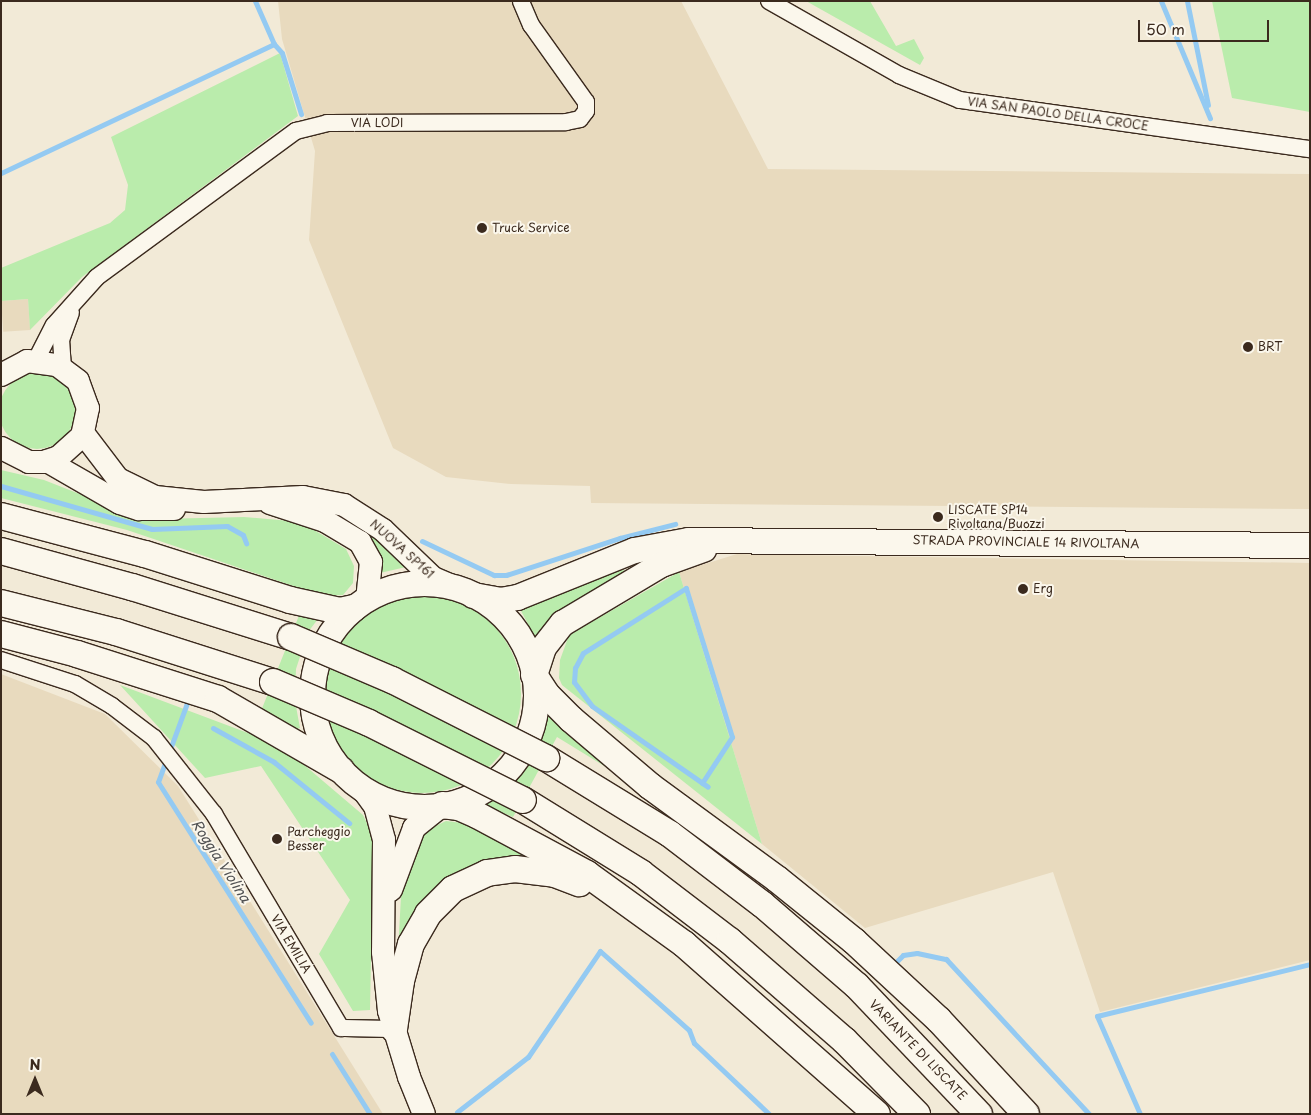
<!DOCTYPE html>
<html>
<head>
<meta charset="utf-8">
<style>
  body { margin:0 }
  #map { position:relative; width:1311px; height:1115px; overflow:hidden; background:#f2ead7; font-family:"Playpen Sans",sans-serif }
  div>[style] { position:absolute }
  .built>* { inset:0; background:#e8dabe; transform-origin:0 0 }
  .green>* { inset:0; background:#baecac }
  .round { border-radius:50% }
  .stream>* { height:5px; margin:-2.5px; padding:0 2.5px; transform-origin:2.5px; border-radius:2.5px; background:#94caf2 }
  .roads { filter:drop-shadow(1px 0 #3b2a1e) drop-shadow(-1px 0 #3b2a1e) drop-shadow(0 1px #3b2a1e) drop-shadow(0 -1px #3b2a1e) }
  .minor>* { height:16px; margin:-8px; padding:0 8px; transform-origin:8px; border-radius:8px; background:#fbf7ec }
  .secondary>* { height:22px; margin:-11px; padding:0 11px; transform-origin:11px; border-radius:11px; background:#fbf7ec }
  .primary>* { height:25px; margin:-12.5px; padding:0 12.5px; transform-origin:12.5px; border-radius:12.5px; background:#fbf7ec }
  .primary>.ring { margin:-12.5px; padding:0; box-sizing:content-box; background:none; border:25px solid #fbf7ec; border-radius:50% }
  .trunk>* { height:26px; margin:-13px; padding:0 13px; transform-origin:13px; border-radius:13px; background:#fbf7ec }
  .bridges { filter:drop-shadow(1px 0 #3b2a1e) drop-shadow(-1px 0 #3b2a1e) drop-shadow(0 1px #3b2a1e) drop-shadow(0 -1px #3b2a1e) }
  .trunk-bridge>* { height:26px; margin:-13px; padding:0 13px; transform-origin:13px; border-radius:13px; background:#fbf7ec }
  .dots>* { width:14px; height:14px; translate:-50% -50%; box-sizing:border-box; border:2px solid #fbf7ec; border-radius:50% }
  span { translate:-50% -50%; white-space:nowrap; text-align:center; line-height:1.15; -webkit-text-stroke:4px #fbf7ec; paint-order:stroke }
  .street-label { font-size:12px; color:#3b2a1e }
  .poi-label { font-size:12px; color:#3b2a1e }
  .left { translate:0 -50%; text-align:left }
  .water-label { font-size:14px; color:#515253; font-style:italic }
  .frame { position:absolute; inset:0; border:2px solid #3b2a1e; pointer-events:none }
  .north { position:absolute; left:10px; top:1055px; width:50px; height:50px; -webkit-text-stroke:4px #fbf7ec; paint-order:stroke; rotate:0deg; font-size:14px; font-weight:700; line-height:20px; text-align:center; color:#3b2a1e }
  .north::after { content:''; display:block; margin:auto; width:18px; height:22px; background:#3b2a1e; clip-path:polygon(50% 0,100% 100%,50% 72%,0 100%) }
  .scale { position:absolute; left:1138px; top:20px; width:131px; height:22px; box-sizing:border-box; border:2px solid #3b2a1e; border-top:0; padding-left:6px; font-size:15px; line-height:18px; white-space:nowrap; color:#3b2a1e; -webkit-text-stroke:4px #fbf7ec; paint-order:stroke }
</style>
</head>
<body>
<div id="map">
  <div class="built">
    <div style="clip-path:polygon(278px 1px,681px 1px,768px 169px,1310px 174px,1310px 509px,591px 503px,590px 486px,511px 484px,446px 477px,393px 448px,309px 240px,315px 151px,282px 39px)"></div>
    <div style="left:28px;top:299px;width:31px;height:27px;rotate:86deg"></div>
    <div style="clip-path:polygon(737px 554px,1310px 563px,1310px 960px,1100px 1012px,1053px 872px,865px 928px,762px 844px,679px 572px)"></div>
    <div style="clip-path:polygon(1px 674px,105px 714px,178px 786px,383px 1114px,1px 1114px)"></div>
  </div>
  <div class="green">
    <div style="clip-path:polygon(806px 1px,870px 1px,896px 46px,914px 39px,924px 58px,920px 65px)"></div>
    <div style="clip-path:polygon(1212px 1px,1310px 1px,1310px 112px,1232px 98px)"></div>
    <div style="clip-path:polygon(280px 53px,298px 116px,82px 277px,30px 330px,28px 299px,1px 301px,1px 268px,110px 223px,125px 210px,128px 185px,111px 137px)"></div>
    <div class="round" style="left:-1px;top:373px;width:76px;height:76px"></div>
    <div style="clip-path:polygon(1px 470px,44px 480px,123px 511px,158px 519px,244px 517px,290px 521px,314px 530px,346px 549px,354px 566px,353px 583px,343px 595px,323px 596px,127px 530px,1px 498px)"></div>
    <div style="clip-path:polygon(357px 522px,357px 521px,406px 567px,380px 573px,376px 547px)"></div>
    <div style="clip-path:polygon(620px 569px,625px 571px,536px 639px,520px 609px)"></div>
    <div style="clip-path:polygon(679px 572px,762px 844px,562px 685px,559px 678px,560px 660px,569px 635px)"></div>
    <div class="round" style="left:323px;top:595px;width:198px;height:198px"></div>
    <div style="clip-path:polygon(300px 613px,318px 619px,308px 632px,296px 669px,295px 701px,300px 728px,297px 729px,261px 711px)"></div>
    <div style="clip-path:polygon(120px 685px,261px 738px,303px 764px,363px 815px,371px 832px,373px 852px,370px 1010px,353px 1011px,319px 954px,350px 900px,261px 766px,205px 778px)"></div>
    <div style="clip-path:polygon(549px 707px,614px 772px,557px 737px,513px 817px,485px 806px,520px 774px,540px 739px)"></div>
    <div style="clip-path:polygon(446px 821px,463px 823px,551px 865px,483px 864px,397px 971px,401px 896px,408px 862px,423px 832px)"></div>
  </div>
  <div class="stream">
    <div style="left:1161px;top:1px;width:127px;rotate:67.3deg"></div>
    <div style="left:1187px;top:1px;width:106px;rotate:78.6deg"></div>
    <div style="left:274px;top:44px;width:12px;rotate:48deg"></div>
    <div style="left:282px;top:53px;width:64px;rotate:72.7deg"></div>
    <div style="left:1px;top:173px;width:302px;rotate:-25.3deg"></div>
    <div style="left:274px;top:44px;width:47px;rotate:-113.8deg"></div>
    <div style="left:1px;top:486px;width:157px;rotate:15.9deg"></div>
    <div style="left:152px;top:529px;width:75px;rotate:-2.3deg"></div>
    <div style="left:227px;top:526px;width:18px;rotate:29deg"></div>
    <div style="left:243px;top:535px;width:9px;rotate:69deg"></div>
    <div style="left:422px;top:541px;width:80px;rotate:25.3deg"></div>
    <div style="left:494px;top:575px;width:12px"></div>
    <div style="left:506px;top:575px;width:120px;rotate:-18deg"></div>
    <div style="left:620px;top:538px;width:57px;rotate:-14.3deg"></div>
    <div style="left:213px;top:728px;width:70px;rotate:29.1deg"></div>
    <div style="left:274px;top:762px;width:97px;rotate:39.1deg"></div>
    <div style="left:169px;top:752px;width:52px;rotate:-69.8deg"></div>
    <div style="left:166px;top:760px;width:23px;rotate:110deg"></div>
    <div style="left:158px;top:782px;width:285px;rotate:57.6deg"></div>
    <div style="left:702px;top:783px;width:55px;rotate:-56.9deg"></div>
    <div style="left:732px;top:737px;width:156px;rotate:-107.2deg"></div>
    <div style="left:686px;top:588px;width:122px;rotate:147.7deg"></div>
    <div style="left:583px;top:653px;width:17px;rotate:118deg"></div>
    <div style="left:575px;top:668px;width:14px;rotate:94deg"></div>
    <div style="left:574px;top:682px;width:30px;rotate:53deg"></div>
    <div style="left:592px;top:706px;width:141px;rotate:34.9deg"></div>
    <div style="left:895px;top:963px;width:11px;rotate:-45deg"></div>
    <div style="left:903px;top:955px;width:14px;rotate:-8deg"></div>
    <div style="left:917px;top:953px;width:30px;rotate:12deg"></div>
    <div style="left:946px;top:959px;width:211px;rotate:47.3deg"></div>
    <div style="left:332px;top:1054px;width:71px;rotate:57.7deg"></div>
    <div style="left:457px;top:1112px;width:90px;rotate:-37.8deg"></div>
    <div style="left:528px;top:1057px;width:128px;rotate:-55.8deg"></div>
    <div style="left:600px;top:951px;width:119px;rotate:41.6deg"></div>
    <div style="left:689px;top:1030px;width:14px;rotate:69deg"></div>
    <div style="left:694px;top:1043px;width:103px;rotate:43.4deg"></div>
    <div style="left:1140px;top:1114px;width:107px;rotate:-113.7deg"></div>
    <div style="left:1097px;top:1016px;width:219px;rotate:-13.7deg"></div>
  </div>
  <div class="roads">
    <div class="minor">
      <div style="left:769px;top:1px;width:150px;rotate:29.6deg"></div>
      <div style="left:899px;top:75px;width:66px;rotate:22.3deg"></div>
      <div style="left:960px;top:100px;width:353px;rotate:8deg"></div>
      <div style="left:36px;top:360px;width:39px;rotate:-63deg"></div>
      <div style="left:54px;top:325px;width:64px;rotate:-48.1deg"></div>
      <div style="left:97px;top:277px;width:247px;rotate:-36.3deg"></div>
      <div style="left:296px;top:131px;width:32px;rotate:-14deg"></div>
      <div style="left:327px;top:123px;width:239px;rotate:-0.2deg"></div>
      <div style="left:566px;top:122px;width:14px;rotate:-12deg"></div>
      <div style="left:580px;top:119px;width:10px;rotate:-53deg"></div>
      <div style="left:586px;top:111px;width:9px;rotate:-90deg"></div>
      <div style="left:586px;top:102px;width:95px;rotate:-125.5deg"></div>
      <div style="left:531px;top:25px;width:26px;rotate:-113deg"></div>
      <div style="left:63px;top:368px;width:28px;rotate:-94deg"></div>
      <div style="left:61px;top:340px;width:29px;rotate:-70deg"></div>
      <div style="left:1px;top:660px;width:78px;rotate:18deg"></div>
      <div style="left:75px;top:684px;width:43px;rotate:30.7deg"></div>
      <div style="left:112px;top:706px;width:53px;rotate:37.3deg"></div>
      <div style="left:154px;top:738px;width:97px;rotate:51.7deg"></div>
      <div style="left:214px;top:814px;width:249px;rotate:59.3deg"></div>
      <div style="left:341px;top:1028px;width:53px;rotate:1.1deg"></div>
    </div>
    <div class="secondary">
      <div style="left:1px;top:375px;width:30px;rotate:-28deg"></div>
      <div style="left:27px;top:361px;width:30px;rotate:8deg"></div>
      <div style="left:57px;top:365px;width:26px;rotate:37deg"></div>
      <div style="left:78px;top:381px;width:29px;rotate:70deg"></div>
      <div style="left:88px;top:408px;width:29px;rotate:102deg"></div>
      <div style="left:82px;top:436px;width:31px;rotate:138deg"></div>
      <div style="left:59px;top:457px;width:16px;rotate:162deg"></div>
      <div style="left:44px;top:462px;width:15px;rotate:180deg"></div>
      <div style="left:29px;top:462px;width:31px;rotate:-153deg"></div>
      <div style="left:83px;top:433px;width:58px;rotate:52.7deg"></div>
      <div style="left:118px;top:479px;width:41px;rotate:25.9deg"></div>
      <div style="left:155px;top:497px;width:49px;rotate:5.8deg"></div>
      <div style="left:204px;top:502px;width:99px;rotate:-2.9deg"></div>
      <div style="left:303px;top:497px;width:42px;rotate:11deg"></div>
      <div style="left:344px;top:505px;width:46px;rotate:32.7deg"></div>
      <div style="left:383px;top:530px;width:69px;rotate:43.8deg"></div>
      <div style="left:433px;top:578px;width:28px;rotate:23deg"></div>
      <div style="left:47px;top:461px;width:84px;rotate:29.9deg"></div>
      <div style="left:120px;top:503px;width:20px;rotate:18deg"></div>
      <div style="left:139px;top:509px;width:35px"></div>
      <div style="left:270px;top:503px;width:58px;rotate:18.1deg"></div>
      <div style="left:325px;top:521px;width:41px;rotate:31deg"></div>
      <div style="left:360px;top:542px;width:23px;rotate:61deg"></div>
      <div style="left:371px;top:562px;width:37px;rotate:96deg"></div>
      <div style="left:361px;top:787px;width:24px;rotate:54deg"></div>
      <div style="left:375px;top:806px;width:35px;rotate:75deg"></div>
      <div style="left:384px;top:840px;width:112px;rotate:90.5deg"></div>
      <div style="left:383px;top:952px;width:59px;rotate:84.2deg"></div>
      <div style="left:389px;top:1011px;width:69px;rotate:73.1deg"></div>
      <div style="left:409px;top:1077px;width:40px;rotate:68deg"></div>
      <div style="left:391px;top:890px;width:66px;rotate:-69.6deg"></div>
      <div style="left:414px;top:828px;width:36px;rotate:-39deg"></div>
    </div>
    <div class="primary">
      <div class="ring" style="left:312px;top:583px;width:199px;height:199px"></div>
      <div style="left:473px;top:595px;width:27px;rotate:10deg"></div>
      <div style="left:500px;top:600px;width:17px;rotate:-10deg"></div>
      <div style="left:517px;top:597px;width:126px;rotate:-21.9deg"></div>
      <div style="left:634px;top:550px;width:55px;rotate:-10.5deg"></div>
      <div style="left:688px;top:540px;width:622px;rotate:0.46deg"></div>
      <div style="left:534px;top:675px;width:29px;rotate:-72deg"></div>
      <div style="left:543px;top:647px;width:31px;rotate:-52deg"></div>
      <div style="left:562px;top:623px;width:115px;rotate:-30.8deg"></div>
      <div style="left:661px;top:564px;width:45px;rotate:-19.7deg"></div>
    </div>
    <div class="trunk">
      <div style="left:1px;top:516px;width:149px;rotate:14.8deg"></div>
      <div style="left:145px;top:554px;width:152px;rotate:17.6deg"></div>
      <div style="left:290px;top:600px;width:51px;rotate:12.4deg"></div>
      <div style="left:340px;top:611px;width:14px;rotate:-12deg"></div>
      <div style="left:1px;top:551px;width:136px;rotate:15.4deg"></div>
      <div style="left:132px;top:587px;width:167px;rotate:17.5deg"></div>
      <div style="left:1px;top:603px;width:119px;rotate:14.2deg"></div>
      <div style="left:116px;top:632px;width:165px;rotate:17.7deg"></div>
      <div style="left:1px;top:634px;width:79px;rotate:14.7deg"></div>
      <div style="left:77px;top:654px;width:148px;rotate:17.7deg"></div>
      <div style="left:218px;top:699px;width:142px;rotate:30deg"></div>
      <div style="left:534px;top:675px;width:24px;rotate:57deg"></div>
      <div style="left:547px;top:695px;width:34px;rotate:45deg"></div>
      <div style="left:571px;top:719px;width:104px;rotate:40.3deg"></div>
      <div style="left:650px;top:786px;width:157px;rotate:36.2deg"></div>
      <div style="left:777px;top:879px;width:99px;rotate:38.8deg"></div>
      <div style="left:854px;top:941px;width:116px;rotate:42.9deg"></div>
      <div style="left:939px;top:1020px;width:128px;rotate:47.2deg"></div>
      <div style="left:546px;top:758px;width:145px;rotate:31.5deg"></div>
      <div style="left:670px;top:834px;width:116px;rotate:37.3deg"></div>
      <div style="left:762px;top:904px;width:125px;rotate:40.8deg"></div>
      <div style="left:857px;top:986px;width:177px;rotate:46.4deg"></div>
      <div style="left:523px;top:800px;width:139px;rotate:31.7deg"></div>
      <div style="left:641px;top:873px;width:112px;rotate:37.4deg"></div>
      <div style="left:730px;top:941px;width:151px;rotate:41deg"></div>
      <div style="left:844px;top:1040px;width:104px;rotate:45.4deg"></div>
      <div style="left:442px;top:805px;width:17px;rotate:7deg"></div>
      <div style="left:459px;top:807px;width:20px;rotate:24deg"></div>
      <div style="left:477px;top:815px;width:125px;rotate:28.2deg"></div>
      <div style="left:587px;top:874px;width:120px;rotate:35.8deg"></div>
      <div style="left:684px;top:944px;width:257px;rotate:41.4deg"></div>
      <div style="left:394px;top:1029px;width:49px;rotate:-81.7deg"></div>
      <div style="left:401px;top:981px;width:38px;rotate:-75deg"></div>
      <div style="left:411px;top:944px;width:34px;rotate:-60deg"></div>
      <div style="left:428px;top:914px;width:35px;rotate:-45deg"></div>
      <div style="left:453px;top:889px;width:38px;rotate:-25deg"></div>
      <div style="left:487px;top:873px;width:28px;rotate:-8deg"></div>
      <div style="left:515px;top:869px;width:40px;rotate:7.1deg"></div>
      <div style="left:555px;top:874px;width:26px;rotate:21deg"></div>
    </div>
  </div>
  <div class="bridges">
    <div class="trunk-bridge">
      <div style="left:291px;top:637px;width:110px;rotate:23.1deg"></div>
      <div style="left:392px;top:680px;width:173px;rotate:26.9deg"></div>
      <div style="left:273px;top:682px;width:104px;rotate:23.1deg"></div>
      <div style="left:369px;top:723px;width:172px;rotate:26.6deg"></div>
    </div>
  </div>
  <div class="dots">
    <div style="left:482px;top:228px;background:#3b2a1e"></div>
    <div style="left:1248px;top:347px;background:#3b2a1e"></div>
    <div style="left:938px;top:517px;background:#3b2a1e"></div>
    <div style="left:1023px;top:589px;background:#3b2a1e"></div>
    <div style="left:277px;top:839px;background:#3b2a1e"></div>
  </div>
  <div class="street-label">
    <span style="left:1058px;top:114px;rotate:8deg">VIA SAN PAOLO DELLA CROCE</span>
    <span style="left:377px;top:123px">VIA LODI</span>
    <span style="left:1026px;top:542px;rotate:1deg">STRADA PROVINCIALE 14 RIVOLTANA</span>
    <span style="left:402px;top:549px;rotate:42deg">NUOVA SP161</span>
    <span style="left:291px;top:944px;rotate:59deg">VIA EMILIA</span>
    <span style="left:918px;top:1050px;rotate:46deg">VARIANTE DI LISCATE</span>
  </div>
  <div class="poi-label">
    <span class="left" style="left:492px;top:228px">Truck Service</span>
    <span class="left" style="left:1258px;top:347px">BRT</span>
    <span class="left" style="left:948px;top:517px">LISCATE SP14<br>Rivoltana/Buozzi</span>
    <span class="left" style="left:1033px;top:589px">Erg</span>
    <span class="left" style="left:287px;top:839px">Parcheggio<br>Besser</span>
  </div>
  <div class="water-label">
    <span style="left:221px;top:861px;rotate:57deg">Roggia Violina</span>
  </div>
  <div class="frame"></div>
  <div class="north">N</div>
  <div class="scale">50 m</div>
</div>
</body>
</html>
